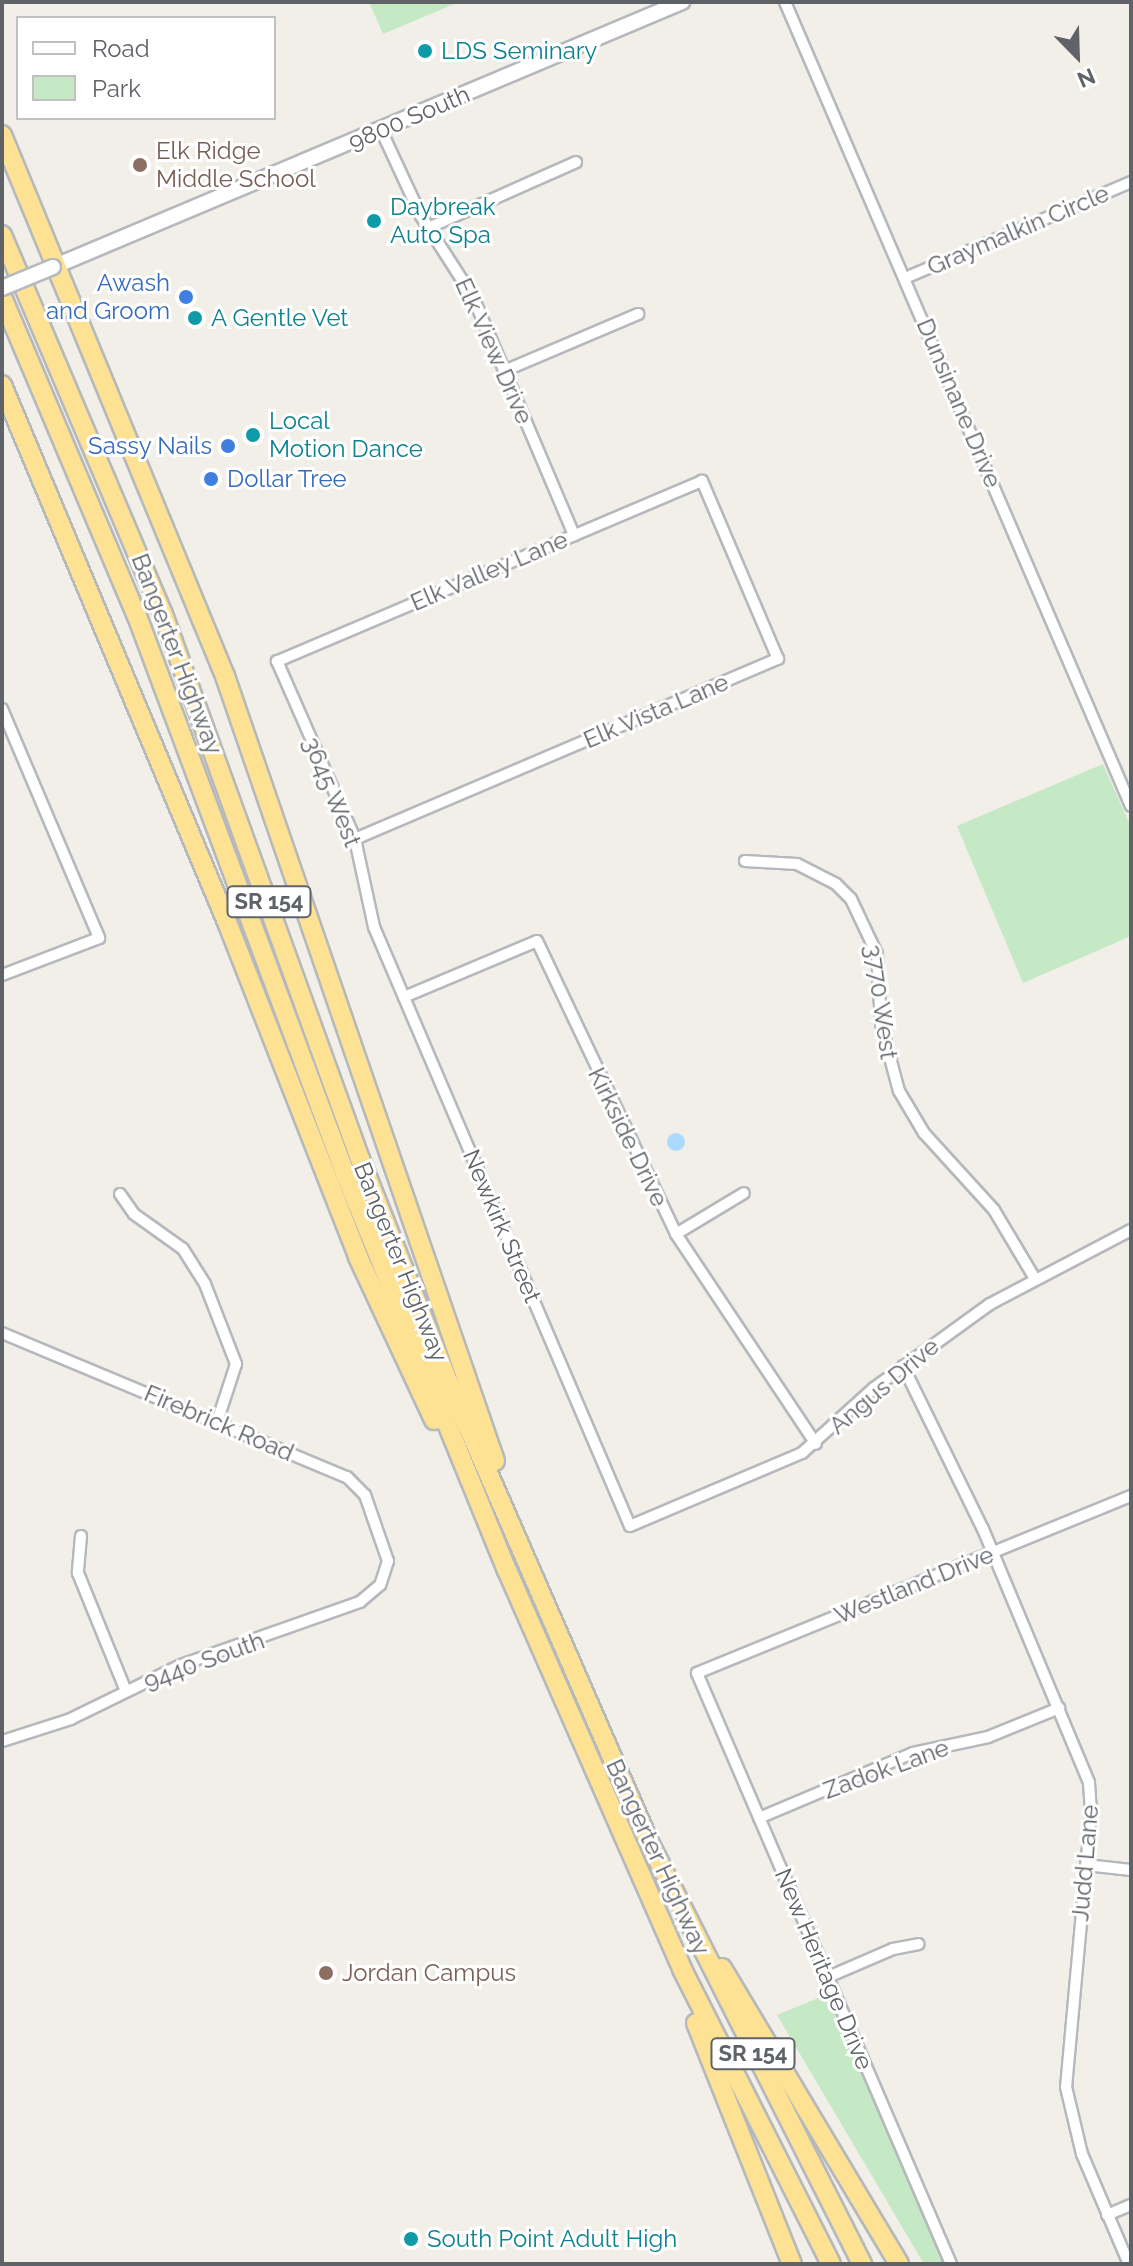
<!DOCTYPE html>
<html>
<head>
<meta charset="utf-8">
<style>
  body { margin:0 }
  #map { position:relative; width:1133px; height:2266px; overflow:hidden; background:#f1efe8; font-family:Raleway,sans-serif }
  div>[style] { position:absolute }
  .green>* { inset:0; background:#c5e8c5 }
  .water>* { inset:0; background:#aadaff }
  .round { border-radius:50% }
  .roads { filter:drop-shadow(2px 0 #b5b8bc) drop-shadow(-2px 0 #b5b8bc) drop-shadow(0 2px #b5b8bc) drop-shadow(0 -2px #b5b8bc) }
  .minor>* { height:10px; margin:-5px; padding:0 5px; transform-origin:5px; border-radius:5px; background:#fff }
  .secondary>* { height:14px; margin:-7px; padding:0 7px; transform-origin:7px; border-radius:7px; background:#fff }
  .motorway>* { height:18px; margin:-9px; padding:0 9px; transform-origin:9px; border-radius:9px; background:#fde293 }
  .bridges { filter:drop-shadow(2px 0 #b6babf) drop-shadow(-2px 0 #b6babf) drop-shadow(0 2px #b6babf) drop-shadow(0 -2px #b6babf) }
  .secondary-bridge>* { height:14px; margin:-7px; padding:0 7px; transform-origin:7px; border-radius:7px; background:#fff }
  .dots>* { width:22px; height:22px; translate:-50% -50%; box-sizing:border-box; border:4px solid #fff; border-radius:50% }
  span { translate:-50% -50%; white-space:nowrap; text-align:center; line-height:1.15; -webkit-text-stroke:6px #fff; paint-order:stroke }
  .shield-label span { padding:2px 6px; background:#fff; border:2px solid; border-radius:6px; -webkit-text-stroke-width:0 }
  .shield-label { font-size:22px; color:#5f6368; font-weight:700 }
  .culture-label { font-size:24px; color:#0d838f }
  .left { translate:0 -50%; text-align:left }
  .street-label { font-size:24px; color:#5f6368 }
  .education-label { font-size:24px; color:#785e54 }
  .shop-label { font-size:24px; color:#366cbe }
  .right { translate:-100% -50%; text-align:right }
  .frame { position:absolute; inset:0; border:4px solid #5f6368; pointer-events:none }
  .legend { position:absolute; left:16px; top:16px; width:260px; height:104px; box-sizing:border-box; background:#fff; border:2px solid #bfc1c3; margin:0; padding:10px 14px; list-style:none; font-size:24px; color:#5f6368 }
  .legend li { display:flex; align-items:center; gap:16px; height:40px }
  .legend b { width:40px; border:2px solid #bfc1c3 }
  .north { position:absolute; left:1037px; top:16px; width:80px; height:80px; -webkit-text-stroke:6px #fff; paint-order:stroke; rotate:157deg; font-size:22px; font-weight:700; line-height:32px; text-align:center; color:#5f6368 }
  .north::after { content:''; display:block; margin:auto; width:28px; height:36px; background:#5f6368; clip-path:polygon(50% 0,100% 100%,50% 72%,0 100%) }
</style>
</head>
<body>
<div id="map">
  <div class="green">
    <div style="clip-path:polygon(369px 2px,459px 2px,383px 34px)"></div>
    <div style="clip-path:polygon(1103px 764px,1131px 827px,1131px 936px,1023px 983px,957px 826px)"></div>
    <div style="clip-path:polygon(828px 1994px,945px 2264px,924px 2264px,777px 2015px)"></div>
  </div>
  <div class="water">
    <div class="round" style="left:667px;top:1133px;width:18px;height:18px"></div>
  </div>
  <div class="roads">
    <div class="minor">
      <div style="left:785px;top:2px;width:875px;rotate:66.72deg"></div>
      <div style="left:381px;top:130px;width:95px;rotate:65.1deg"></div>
      <div style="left:421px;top:216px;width:96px;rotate:57.3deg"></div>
      <div style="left:473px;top:297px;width:259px;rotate:67deg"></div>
      <div style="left:428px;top:228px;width:162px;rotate:-24deg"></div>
      <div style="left:905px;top:278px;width:246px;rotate:-23deg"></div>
      <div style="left:504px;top:371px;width:146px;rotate:-23deg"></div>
      <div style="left:2px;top:709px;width:249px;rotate:67deg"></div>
      <div style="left:99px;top:938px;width:104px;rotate:159.1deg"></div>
      <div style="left:355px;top:839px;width:460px;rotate:-23.1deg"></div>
      <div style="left:778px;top:659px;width:194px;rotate:-113.1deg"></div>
      <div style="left:702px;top:481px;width:462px;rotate:157deg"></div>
      <div style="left:277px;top:661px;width:194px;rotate:66.3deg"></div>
      <div style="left:355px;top:839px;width:90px;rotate:77.8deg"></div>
      <div style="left:374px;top:927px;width:651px;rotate:66.86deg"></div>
      <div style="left:630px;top:1526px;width:187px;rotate:-23deg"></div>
      <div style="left:802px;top:1453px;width:97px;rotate:-42.1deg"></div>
      <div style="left:874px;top:1388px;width:143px;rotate:-35.9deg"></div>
      <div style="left:990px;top:1304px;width:159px;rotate:-27.7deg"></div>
      <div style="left:745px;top:861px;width:52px;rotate:3.3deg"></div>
      <div style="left:797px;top:864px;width:44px;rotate:27.1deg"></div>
      <div style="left:836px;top:884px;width:21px;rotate:45deg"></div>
      <div style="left:851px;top:899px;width:61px;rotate:64.7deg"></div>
      <div style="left:877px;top:954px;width:70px;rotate:86.7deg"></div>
      <div style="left:881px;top:1024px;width:69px;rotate:75deg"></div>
      <div style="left:899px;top:1091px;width:49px;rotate:59.2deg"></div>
      <div style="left:924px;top:1133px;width:104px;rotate:47.7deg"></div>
      <div style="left:994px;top:1210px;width:78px;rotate:59.2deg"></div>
      <div style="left:404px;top:997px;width:144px;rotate:-22.8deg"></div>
      <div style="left:537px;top:941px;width:324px;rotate:64.6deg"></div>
      <div style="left:676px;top:1234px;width:252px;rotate:56.3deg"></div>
      <div style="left:120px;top:1194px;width:24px;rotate:55deg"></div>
      <div style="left:134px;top:1214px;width:60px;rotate:35.5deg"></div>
      <div style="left:183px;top:1249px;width:41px;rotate:57.8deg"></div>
      <div style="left:205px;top:1284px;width:86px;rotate:68.8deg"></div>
      <div style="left:236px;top:1364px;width:61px;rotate:108.1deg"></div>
      <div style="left:676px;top:1234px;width:79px;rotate:-31.1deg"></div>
      <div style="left:2px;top:1333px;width:374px;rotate:22.7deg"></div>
      <div style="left:347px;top:1477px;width:25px;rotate:45deg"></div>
      <div style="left:365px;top:1495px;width:70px;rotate:70.8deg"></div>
      <div style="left:388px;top:1561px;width:25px;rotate:108deg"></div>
      <div style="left:380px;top:1585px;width:26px;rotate:140deg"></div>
      <div style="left:360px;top:1602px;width:190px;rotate:160.6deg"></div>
      <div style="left:181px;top:1665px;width:123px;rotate:153.9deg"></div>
      <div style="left:71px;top:1719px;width:72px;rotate:162.3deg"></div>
      <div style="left:903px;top:1366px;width:182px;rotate:63.9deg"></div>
      <div style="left:983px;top:1529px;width:275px;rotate:67.3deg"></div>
      <div style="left:1089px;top:1783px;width:30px;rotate:86deg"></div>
      <div style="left:1091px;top:1813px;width:275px;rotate:95.2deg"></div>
      <div style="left:1066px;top:2087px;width:69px;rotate:76.6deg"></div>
      <div style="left:1082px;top:2154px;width:120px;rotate:66.9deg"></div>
      <div style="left:81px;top:1536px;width:37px;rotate:95deg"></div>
      <div style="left:78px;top:1573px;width:127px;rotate:67.9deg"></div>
      <div style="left:759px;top:1818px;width:167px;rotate:-22.9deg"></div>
      <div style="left:913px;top:1753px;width:77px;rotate:-12deg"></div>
      <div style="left:988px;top:1737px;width:77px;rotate:-22.2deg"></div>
      <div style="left:1086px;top:1865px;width:45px;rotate:6.3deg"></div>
      <div style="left:828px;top:1977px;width:71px;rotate:-23.3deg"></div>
      <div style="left:893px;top:1949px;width:26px;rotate:-11deg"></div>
      <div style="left:1107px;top:2215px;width:26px;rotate:-23deg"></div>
      <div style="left:951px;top:2264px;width:643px;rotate:-113.26deg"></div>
      <div style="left:697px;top:1673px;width:469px;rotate:-22.2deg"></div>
    </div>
    <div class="secondary">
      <div style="left:53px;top:267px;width:683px;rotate:-22.85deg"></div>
    </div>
    <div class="motorway">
      <div style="left:2px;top:135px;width:585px;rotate:67.6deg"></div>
      <div style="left:225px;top:676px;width:830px;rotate:71.02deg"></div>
      <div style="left:2px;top:235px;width:412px;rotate:67deg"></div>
      <div style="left:163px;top:614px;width:580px;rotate:70.13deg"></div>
      <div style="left:360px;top:1159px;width:231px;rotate:68.4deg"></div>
      <div style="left:445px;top:1374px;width:511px;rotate:66.45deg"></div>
      <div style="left:649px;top:1842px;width:473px;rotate:63.2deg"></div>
      <div style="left:2px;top:297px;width:346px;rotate:67.1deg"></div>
      <div style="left:137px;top:616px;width:598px;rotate:69.53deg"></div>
      <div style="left:346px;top:1176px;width:426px;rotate:67.8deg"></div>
      <div style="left:507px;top:1570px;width:436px;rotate:66.3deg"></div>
      <div style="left:682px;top:1969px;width:330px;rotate:63.2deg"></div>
      <div style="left:2px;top:385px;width:582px;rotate:67.27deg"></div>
      <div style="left:227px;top:922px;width:360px;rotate:68.6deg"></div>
      <div style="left:358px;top:1257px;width:180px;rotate:65deg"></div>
      <div style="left:722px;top:1968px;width:345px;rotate:59.1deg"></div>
      <div style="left:696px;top:2023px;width:259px;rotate:68.3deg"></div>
    </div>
  </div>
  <div class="bridges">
    <div class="secondary-bridge">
      <div style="left:2px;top:288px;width:55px;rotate:-22.4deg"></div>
    </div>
  </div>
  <div class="dots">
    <div style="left:425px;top:51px;background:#0f9aa8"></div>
    <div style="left:140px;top:165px;background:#8d6e63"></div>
    <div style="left:374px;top:221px;background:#0f9aa8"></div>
    <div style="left:186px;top:297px;background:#3f7fe0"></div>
    <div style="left:195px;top:318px;background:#0f9aa8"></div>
    <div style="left:253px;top:435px;background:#0f9aa8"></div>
    <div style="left:228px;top:446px;background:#3f7fe0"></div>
    <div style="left:211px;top:479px;background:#3f7fe0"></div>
    <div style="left:326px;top:1973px;background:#8d6e63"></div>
    <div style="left:411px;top:2239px;background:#0f9aa8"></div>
  </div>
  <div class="shield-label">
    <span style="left:269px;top:902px">SR 154</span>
    <span style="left:753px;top:2054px">SR 154</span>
  </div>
  <div class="culture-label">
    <span class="left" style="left:441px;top:51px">LDS Seminary</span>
    <span class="left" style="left:390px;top:221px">Daybreak<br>Auto Spa</span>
    <span class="left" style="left:211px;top:318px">A Gentle Vet</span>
    <span class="left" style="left:269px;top:435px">Local<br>Motion Dance</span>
    <span class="left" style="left:427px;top:2239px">South Point Adult High</span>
  </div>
  <div class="street-label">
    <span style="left:409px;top:118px;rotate:-23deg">9800 South</span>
    <span style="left:1018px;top:230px;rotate:-23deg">Graymalkin Circle</span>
    <span style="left:494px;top:351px;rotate:66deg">Elk View Drive</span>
    <span style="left:959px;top:403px;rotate:67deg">Dunsinane Drive</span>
    <span style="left:489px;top:571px;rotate:-23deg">Elk Valley Lane</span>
    <span style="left:177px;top:654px;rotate:69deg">Bangerter Highway</span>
    <span style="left:656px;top:711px;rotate:-23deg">Elk Vista Lane</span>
    <span style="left:332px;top:792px;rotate:68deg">3645 West</span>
    <span style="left:881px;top:1002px;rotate:82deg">3770 West</span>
    <span style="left:628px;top:1137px;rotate:64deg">Kirkside Drive</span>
    <span style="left:502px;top:1226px;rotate:67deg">Newkirk Street</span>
    <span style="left:401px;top:1262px;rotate:68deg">Bangerter Highway</span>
    <span style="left:884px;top:1386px;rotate:-40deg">Angus Drive</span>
    <span style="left:219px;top:1423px;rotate:23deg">Firebrick Road</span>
    <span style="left:914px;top:1585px;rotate:-22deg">Westland Drive</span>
    <span style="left:204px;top:1661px;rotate:-20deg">9440 South</span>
    <span style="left:886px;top:1769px;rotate:-20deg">Zadok Lane</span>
    <span style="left:658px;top:1857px;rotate:65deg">Bangerter Highway</span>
    <span style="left:1085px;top:1863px;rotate:-85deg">Judd Lane</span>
    <span style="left:824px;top:1969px;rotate:67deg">New Heritage Drive</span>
  </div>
  <div class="education-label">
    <span class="left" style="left:156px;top:165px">Elk Ridge<br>Middle School</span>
    <span class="left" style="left:342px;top:1973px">Jordan Campus</span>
  </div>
  <div class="shop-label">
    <span class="right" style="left:170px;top:297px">Awash<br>and Groom</span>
    <span class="right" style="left:212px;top:446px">Sassy Nails</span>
    <span class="left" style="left:227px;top:479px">Dollar Tree</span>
  </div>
  <div class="frame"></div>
  <ul class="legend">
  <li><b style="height:10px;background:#fff"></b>Road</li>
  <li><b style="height:22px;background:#c5e8c5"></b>Park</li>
  </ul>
  <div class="north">N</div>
</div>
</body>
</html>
